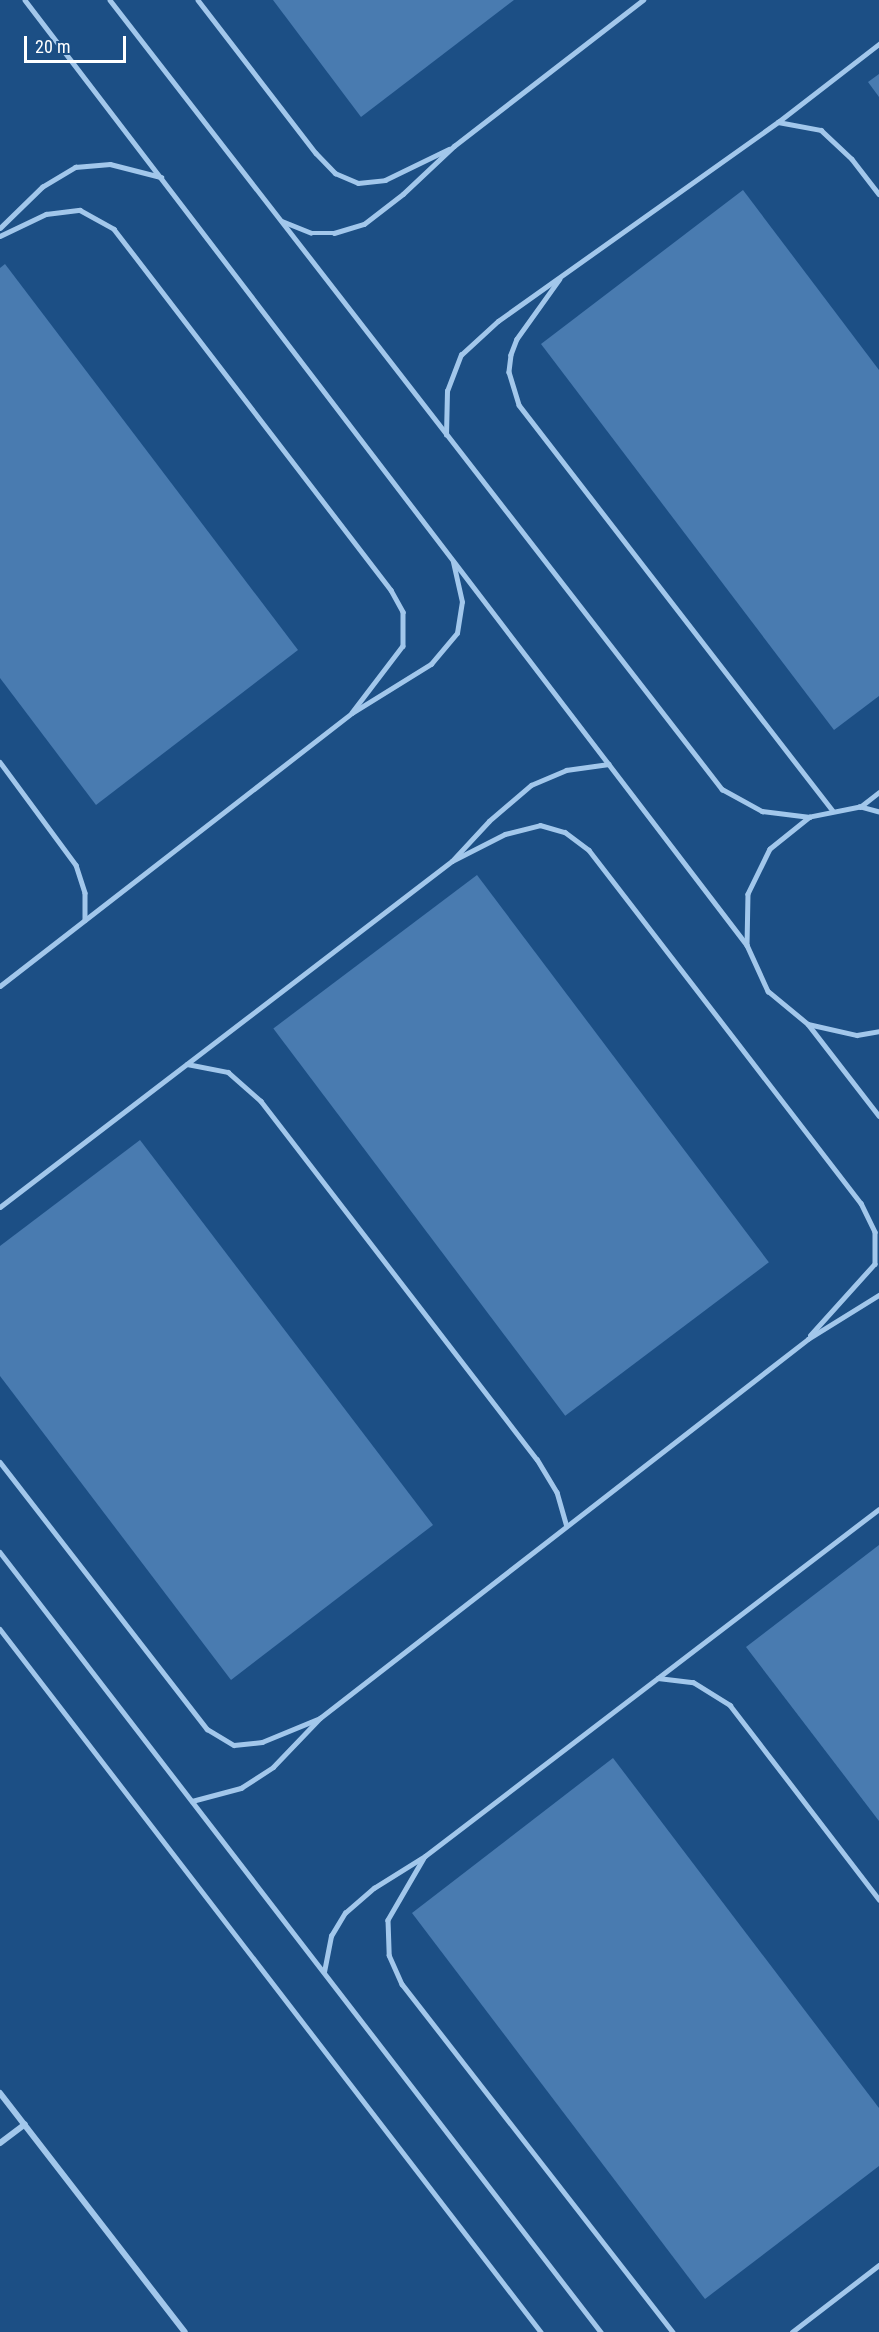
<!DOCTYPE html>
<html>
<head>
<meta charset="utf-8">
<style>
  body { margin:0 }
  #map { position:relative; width:879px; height:2332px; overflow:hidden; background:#1c4f85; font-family:"Roboto Condensed",sans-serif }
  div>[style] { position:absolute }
  .building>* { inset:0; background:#497bb0; transform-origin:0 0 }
  .service>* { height:4.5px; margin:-2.25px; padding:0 2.25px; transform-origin:2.25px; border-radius:2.25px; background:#a2c7eb }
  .minor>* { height:6px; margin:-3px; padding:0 3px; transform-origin:3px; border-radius:3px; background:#a2c7eb }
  span { translate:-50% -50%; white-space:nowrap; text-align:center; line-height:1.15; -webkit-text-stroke:5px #1c4f85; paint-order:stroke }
  .scale { position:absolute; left:24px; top:36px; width:102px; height:27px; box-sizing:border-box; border:3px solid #fff; border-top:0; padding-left:8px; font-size:18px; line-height:21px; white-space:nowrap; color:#fff; -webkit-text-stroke:4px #1c4f85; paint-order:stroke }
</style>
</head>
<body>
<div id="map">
  <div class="building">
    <div style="clip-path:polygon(273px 0,514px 0,361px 117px)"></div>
    <div style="clip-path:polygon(879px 74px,879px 97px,868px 82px)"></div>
    <div style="clip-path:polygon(743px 190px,879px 370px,879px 696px,834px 730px,541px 344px)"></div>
    <div style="clip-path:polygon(5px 264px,298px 650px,96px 805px,0 678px,0 268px)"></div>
    <div style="left:477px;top:875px;width:485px;height:255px;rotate:53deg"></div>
    <div style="clip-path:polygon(140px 1140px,433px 1525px,231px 1680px,0 1376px,0 1246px)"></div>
    <div style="clip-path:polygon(879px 1545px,879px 1821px,746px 1647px)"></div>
    <div style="clip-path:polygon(613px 1758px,879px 2108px,879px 2166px,705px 2299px,412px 1913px)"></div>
  </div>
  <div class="service">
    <div style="left:25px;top:0;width:1189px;rotate:52.62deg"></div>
    <div style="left:110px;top:0;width:999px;rotate:52.2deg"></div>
    <div style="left:722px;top:789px;width:46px;rotate:28.8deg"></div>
    <div style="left:762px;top:811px;width:48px;rotate:7.1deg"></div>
    <div style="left:198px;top:0;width:193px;rotate:52.4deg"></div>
    <div style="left:316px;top:153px;width:28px;rotate:46deg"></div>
    <div style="left:335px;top:173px;width:25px;rotate:23deg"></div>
    <div style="left:358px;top:183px;width:27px;rotate:-6deg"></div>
    <div style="left:385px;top:180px;width:71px;rotate:-25.8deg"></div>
    <div style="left:778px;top:122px;width:44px;rotate:10.5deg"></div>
    <div style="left:821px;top:130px;width:42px;rotate:43.1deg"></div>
    <div style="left:852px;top:159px;width:44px;rotate:52.4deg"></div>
    <div style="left:282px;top:221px;width:31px;rotate:22deg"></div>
    <div style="left:311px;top:233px;width:23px"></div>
    <div style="left:334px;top:233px;width:31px;rotate:-17deg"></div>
    <div style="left:364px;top:224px;width:49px;rotate:-37.6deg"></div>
    <div style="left:403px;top:194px;width:70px;rotate:-43.3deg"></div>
    <div style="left:454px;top:146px;width:239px;rotate:-37.7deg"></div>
    <div style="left:0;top:228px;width:59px;rotate:-44.3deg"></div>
    <div style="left:42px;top:187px;width:39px;rotate:-31deg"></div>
    <div style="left:75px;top:167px;width:35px;rotate:-5deg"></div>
    <div style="left:110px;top:164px;width:53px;rotate:14.3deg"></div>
    <div style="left:0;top:236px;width:51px;rotate:-25.6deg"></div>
    <div style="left:46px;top:214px;width:34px;rotate:-7deg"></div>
    <div style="left:80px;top:210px;width:39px;rotate:29deg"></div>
    <div style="left:114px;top:229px;width:455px;rotate:52.5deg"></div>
    <div style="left:391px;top:590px;width:25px;rotate:61deg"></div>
    <div style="left:403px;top:612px;width:34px;rotate:90deg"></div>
    <div style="left:403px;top:646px;width:84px;rotate:127.3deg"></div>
    <div style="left:560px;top:279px;width:74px;rotate:125.6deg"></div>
    <div style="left:517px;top:339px;width:17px;rotate:111deg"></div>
    <div style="left:511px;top:355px;width:17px;rotate:97deg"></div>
    <div style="left:509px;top:372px;width:34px;rotate:73deg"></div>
    <div style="left:519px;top:405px;width:513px;rotate:52.28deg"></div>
    <div style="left:446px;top:435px;width:44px;rotate:-88.7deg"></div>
    <div style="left:447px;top:391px;width:39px;rotate:-69deg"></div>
    <div style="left:461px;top:355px;width:50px;rotate:-42.6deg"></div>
    <div style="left:498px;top:321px;width:344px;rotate:-35.4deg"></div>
    <div style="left:778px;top:122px;width:128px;rotate:-37.7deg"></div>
    <div style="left:0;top:762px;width:128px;rotate:53.6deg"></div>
    <div style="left:76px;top:865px;width:29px;rotate:72deg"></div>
    <div style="left:85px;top:893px;width:27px;rotate:90deg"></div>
    <div style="left:860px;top:807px;width:24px;rotate:-38deg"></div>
    <div style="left:879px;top:812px;width:20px;rotate:-165deg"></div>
    <div style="left:860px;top:807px;width:51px;rotate:168.7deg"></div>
    <div style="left:810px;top:817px;width:51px;rotate:141.3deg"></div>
    <div style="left:770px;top:849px;width:50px;rotate:116.1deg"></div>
    <div style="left:748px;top:894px;width:51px;rotate:91.1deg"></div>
    <div style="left:747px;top:945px;width:51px;rotate:65.5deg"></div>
    <div style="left:768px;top:991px;width:52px;rotate:39.5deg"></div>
    <div style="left:808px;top:1024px;width:50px;rotate:12.7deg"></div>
    <div style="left:857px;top:1035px;width:22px;rotate:-10deg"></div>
    <div style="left:452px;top:861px;width:59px;rotate:-27deg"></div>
    <div style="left:505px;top:834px;width:36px;rotate:-14deg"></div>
    <div style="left:540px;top:825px;width:26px;rotate:16deg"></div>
    <div style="left:565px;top:832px;width:30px;rotate:37deg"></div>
    <div style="left:589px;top:850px;width:446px;rotate:52.4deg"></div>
    <div style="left:861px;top:1203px;width:32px;rotate:64deg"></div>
    <div style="left:875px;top:1232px;width:32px;rotate:90deg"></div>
    <div style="left:875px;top:1264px;width:96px;rotate:132deg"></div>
    <div style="left:0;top:986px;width:445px;rotate:-37.8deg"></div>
    <div style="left:352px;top:713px;width:93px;rotate:-31.8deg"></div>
    <div style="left:431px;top:664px;width:40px;rotate:-50deg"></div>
    <div style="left:457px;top:633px;width:31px;rotate:-81deg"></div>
    <div style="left:462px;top:602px;width:41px;rotate:-102.7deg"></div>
    <div style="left:808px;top:1024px;width:116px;rotate:52.3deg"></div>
    <div style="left:187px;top:1064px;width:42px;rotate:11deg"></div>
    <div style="left:228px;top:1072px;width:44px;rotate:41.3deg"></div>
    <div style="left:261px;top:1101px;width:452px;rotate:52.4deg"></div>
    <div style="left:537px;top:1459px;width:39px;rotate:59deg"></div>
    <div style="left:557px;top:1492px;width:35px;rotate:74deg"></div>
    <div style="left:0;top:1207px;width:569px;rotate:-37.43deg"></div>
    <div style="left:452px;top:861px;width:54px;rotate:-47.2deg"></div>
    <div style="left:489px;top:821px;width:55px;rotate:-40.6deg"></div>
    <div style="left:531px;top:785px;width:38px;rotate:-23deg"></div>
    <div style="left:566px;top:770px;width:43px;rotate:-7.9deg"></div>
    <div style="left:0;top:1462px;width:338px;rotate:52.2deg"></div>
    <div style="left:207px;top:1729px;width:31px;rotate:31deg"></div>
    <div style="left:234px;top:1745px;width:28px;rotate:-6deg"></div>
    <div style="left:262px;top:1742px;width:61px;rotate:-22.3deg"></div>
    <div style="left:0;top:1552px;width:985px;rotate:52.39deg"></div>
    <div style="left:0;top:1629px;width:887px;rotate:52.42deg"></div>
    <div style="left:658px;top:1678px;width:35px;rotate:7deg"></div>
    <div style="left:693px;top:1682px;width:44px;rotate:31.9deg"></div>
    <div style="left:730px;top:1705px;width:245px;rotate:52.5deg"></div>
    <div style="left:192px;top:1801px;width:51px;rotate:-14.9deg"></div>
    <div style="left:241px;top:1788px;width:38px;rotate:-33deg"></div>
    <div style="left:273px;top:1767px;width:68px;rotate:-46.2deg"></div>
    <div style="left:320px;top:1718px;width:618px;rotate:-37.83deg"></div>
    <div style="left:808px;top:1339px;width:84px;rotate:-31.8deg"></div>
    <div style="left:424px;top:1858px;width:72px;rotate:120.1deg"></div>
    <div style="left:388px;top:1920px;width:35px;rotate:88deg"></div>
    <div style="left:389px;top:1955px;width:32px;rotate:66deg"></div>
    <div style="left:402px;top:1984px;width:441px;rotate:52.1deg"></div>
    <div style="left:324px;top:1972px;width:37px;rotate:-79deg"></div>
    <div style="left:331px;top:1936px;width:27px;rotate:-59deg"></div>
    <div style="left:345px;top:1913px;width:38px;rotate:-41deg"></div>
    <div style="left:374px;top:1888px;width:60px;rotate:-32.1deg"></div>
    <div style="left:425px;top:1856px;width:571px;rotate:-37.39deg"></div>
    <div style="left:792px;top:2332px;width:110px;rotate:-37.6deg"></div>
  </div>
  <div class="minor">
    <div style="left:0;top:2093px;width:302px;rotate:52.3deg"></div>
    <div style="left:0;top:2143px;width:31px;rotate:-37deg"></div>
  </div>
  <div class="scale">20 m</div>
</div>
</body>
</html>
